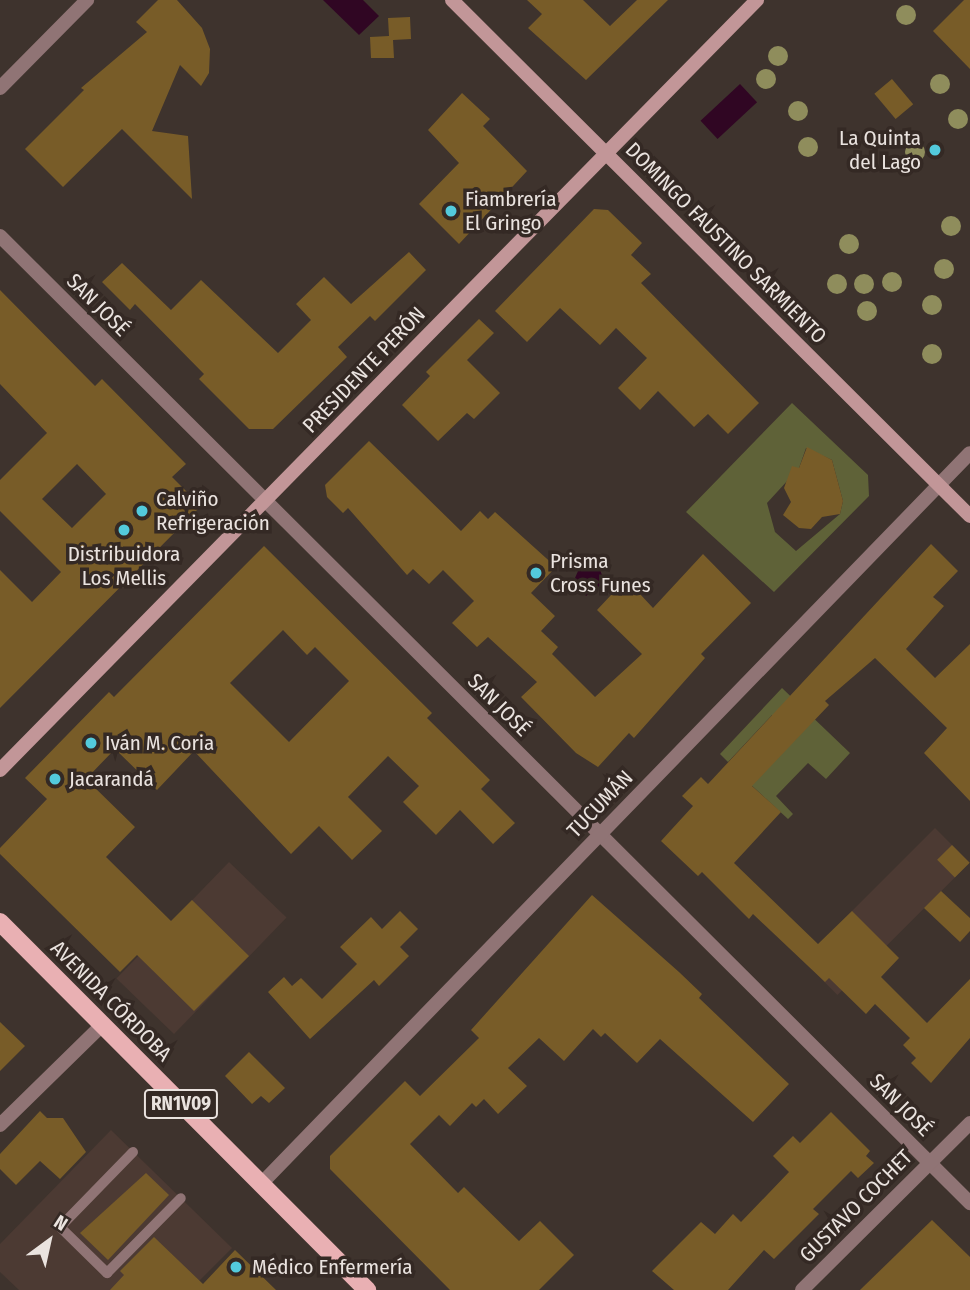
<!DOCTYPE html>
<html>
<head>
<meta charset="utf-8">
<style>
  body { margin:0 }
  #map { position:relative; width:970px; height:1290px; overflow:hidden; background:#3e332d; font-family:"Fira Sans Condensed",sans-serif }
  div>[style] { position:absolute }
  .built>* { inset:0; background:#4c3a33; transform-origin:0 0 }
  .green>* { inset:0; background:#5f6238 }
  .water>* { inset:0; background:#300623; transform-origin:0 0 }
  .building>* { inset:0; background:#785c28; transform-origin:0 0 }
  .lane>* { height:10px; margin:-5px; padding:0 5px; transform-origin:5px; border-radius:5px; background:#907475 }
  .street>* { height:14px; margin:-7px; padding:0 7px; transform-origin:7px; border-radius:7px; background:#907475 }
  .secondary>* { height:14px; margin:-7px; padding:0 7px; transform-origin:7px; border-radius:7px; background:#c29698 }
  .primary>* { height:18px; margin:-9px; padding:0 9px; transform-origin:9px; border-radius:9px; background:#e9b0b3 }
  .trees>* { width:20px; height:20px; margin:-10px; border-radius:50%; background:#8f8d5c }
  .dots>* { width:19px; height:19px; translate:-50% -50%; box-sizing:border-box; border:4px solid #342924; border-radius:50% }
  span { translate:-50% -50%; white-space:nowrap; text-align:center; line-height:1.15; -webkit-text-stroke:7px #342924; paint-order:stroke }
  .shield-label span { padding:2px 5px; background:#342924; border:2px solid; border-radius:5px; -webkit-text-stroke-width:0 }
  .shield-label { font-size:19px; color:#eae3df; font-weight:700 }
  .poi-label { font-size:21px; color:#eae3df }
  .right { translate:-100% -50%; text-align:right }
  .left { translate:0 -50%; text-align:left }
  .street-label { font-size:21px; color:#eae3df }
  .north { position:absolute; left:14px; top:1206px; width:70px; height:70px; -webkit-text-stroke:5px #342924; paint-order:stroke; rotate:33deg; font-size:19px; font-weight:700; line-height:28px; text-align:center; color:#eae3df }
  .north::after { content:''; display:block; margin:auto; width:24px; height:32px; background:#eae3df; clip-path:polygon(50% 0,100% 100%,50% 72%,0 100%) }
</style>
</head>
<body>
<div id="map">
  <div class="built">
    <div style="left:935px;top:828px;width:49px;height:187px;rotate:45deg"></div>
    <div style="left:229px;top:862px;width:80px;height:162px;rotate:44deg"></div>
    <div style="clip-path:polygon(111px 1130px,232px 1248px,190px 1290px,19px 1290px,0 1272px,0 1244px)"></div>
  </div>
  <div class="green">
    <div style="clip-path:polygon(evenodd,792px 403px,868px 475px,869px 496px,774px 592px,686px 512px,792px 403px,806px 448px,832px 460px,843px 501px,840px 514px,796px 551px,775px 532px,767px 503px,799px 468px,806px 448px)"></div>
    <div style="clip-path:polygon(782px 688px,850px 753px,826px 779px,808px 763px,776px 796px,793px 814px,788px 819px,749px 783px,797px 738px,772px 715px,728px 762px,720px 754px)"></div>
  </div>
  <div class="water">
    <div style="clip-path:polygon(323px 0,363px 0,379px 16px,359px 35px)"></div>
    <div style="left:740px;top:84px;width:25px;height:54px;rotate:47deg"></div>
    <div style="clip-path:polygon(582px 562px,597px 563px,605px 582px,586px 596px,575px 578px)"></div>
  </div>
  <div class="building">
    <div style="clip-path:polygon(158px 0,177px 0,202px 28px,210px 49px,209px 73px,201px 86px,180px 65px,152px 131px,188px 136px,192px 199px,122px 129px,63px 187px,25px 149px,84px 90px,81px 88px,147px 32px,136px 22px)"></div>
    <div style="clip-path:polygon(527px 0,583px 0,610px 26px,637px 0,668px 0,586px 80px,528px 28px,542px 14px)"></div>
    <div style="clip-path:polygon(964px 0,970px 0,970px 69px,933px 31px)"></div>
    <div style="clip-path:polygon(410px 17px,411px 39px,393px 40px,394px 58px,371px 58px,370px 37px,389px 36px,388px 18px)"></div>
    <div style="left:892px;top:79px;width:33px;height:23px;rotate:50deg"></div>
    <div style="clip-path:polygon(462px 93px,490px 119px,483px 126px,527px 171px,459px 244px,419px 204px,459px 163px,428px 130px)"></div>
    <div style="clip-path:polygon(594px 209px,608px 210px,642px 243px,631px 255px,651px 274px,641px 283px,759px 403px,728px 434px,708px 414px,694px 427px,658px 391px,640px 410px,618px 388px,647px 358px,616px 328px,600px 345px,560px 308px,527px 342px,495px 311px)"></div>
    <div style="clip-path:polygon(409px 252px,426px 270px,375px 321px,370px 316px,338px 347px,347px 357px,273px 429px,249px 429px,199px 379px,204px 374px,135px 304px,130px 310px,102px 282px,122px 263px,171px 310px,201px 280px,278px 353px,311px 320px,296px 304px,324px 277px,351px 304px)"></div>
    <div style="clip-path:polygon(evenodd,0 290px,95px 386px,102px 379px,186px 464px,172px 477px,201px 506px,0 708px,0 570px,32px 602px,61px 572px,0 511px,0 480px,47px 433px,0 384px,0 290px,77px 464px,106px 494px,72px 528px,42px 499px,77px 464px)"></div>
    <div style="clip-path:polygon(479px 319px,494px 333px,467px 360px,500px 393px,474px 419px,467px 413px,438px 441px,402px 405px,430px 376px,426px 372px)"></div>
    <div style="clip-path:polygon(369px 441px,461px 531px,480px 511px,488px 519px,495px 512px,556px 567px,531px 593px,555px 616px,541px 631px,558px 647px,552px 654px,595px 697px,642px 654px,597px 610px,626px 579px,653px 608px,703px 554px,751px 603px,701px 654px,705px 658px,634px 738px,629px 733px,598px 767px,576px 753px,521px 697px,537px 682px,488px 637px,477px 647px,452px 623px,474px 601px,443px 570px,429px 584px,413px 569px,407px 575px,348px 508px,343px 513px,327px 497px,325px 485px)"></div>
    <div style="clip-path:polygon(807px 447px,832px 460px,843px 501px,840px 514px,822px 517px,811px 529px,799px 528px,783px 515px,791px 502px,784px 488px,792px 466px,799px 468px)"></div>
    <div style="clip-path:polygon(931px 544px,958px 571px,933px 597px,944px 606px,906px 649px,935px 678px,970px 644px,970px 801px,924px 753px,947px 728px,875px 658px,825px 701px,829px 705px,752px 786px,781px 812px,734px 863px,818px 944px,852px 911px,899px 958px,881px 977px,927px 1023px,970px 979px,970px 1038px,931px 1083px,911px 1063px,916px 1058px,903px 1045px,910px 1038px,875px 1004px,866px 1014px,829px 978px,825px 982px,753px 914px,749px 919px,702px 872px,698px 876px,661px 841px,693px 806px,682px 796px,701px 777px,708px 784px)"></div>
    <div style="clip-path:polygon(evenodd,264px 546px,432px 713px,427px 718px,490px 780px,481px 789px,515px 823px,493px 844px,460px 810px,436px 835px,403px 802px,419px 786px,388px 756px,348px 797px,382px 831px,352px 860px,319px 826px,291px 854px,194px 751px,157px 790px,115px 749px,86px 779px,135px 827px,106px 857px,171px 921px,192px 900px,249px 956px,194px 1011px,137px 955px,120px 972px,0 854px,0 848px,47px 799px,25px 778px,109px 692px,114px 697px,264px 546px,283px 630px,307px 655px,315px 647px,349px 681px,289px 742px,230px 683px,283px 630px)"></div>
    <div style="left:952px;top:845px;width:25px;height:21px;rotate:45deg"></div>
    <div style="clip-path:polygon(941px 891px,970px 918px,970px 931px,960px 942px,924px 908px)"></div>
    <div style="clip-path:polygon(592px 895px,679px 972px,702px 994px,699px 998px,789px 1084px,753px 1122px,660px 1039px,637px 1063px,605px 1033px,601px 1037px,593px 1029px,564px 1061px,539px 1038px,508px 1068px,527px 1086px,498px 1114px,484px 1099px,476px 1107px,472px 1103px,450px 1126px,439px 1115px,410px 1144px,458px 1193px,464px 1187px,519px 1241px,540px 1221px,574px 1255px,539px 1290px,450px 1290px,330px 1169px,330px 1156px,405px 1081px,420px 1096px,479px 1038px,471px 1030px)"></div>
    <div style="clip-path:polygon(400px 911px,418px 929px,400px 947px,409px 956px,379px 986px,374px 980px,310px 1039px,268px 992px,284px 977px,292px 986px,301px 978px,322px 999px,357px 964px,340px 947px,371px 917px,382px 929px)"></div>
    <div style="clip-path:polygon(0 1022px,25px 1046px,0 1071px)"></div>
    <div style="clip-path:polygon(249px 1052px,285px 1088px,269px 1103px,261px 1096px,252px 1104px,225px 1076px)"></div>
    <div style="clip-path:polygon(40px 1111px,47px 1118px,63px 1118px,86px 1152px,60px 1179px,40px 1161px,16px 1185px,0 1169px,0 1154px)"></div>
    <div style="clip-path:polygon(831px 1112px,870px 1151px,866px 1156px,874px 1163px,858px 1178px,851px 1171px,813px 1209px,819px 1214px,774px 1259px,764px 1250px,728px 1290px,674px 1290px,652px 1271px,701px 1222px,715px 1234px,733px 1214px,741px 1222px,789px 1172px,773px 1156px,793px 1136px,800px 1143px)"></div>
    <div style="clip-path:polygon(146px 1173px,169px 1195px,108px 1260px,80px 1233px)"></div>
    <div style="clip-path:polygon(932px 1220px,970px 1257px,970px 1290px,860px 1290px)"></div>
    <div style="clip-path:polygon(154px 1237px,203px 1284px,235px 1250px,276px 1290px,110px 1290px,124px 1275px,120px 1271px)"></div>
  </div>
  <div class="lane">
    <div style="left:133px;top:1152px;width:105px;rotate:134.2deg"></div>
    <div style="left:60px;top:1227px;width:66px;rotate:44.4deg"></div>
    <div style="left:107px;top:1273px;width:105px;rotate:-45.4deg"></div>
  </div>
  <div class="street">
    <div style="left:0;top:88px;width:124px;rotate:-45.3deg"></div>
    <div style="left:0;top:236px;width:1370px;rotate:44.91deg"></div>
    <div style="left:0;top:1125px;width:143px;rotate:-44.4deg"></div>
    <div style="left:261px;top:1184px;width:1018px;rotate:-45.88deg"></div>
    <div style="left:802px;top:1290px;width:237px;rotate:-44.8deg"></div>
  </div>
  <div class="secondary">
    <div style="left:452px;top:0;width:731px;rotate:44.89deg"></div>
    <div style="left:0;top:770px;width:1080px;rotate:-45.49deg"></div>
  </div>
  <div class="primary">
    <div style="left:0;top:922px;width:520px;rotate:45.08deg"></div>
  </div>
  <div class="trees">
    <div style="left:906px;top:15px"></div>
    <div style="left:778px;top:56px"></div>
    <div style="left:766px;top:79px"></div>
    <div style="left:940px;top:84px"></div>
    <div style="left:798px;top:111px"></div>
    <div style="left:958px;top:119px"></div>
    <div style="left:808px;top:147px"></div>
    <div style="left:915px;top:152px"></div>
    <div style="left:951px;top:226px"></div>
    <div style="left:849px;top:244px"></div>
    <div style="left:944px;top:269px"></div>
    <div style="left:892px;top:282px"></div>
    <div style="left:837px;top:284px"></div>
    <div style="left:864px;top:284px"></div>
    <div style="left:932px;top:305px"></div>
    <div style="left:867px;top:311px"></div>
    <div style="left:932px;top:354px"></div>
  </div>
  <div class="dots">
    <div style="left:935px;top:150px;background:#53cadc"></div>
    <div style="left:451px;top:211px;background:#53cadc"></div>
    <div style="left:142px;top:511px;background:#53cadc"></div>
    <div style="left:124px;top:530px;background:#53cadc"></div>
    <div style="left:536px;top:573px;background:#53cadc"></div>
    <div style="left:91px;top:743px;background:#53cadc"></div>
    <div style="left:55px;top:779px;background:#53cadc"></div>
    <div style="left:236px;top:1267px;background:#53cadc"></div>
  </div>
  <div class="shield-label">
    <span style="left:181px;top:1104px">RN1V09</span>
  </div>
  <div class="poi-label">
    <span class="right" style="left:921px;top:150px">La Quinta<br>del Lago</span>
    <span class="left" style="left:465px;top:211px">Fiambrería<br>El Gringo</span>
    <span class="left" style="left:156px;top:511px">Calviño<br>Refrigeración</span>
    <span style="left:124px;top:566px">Distribuidora<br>Los Mellis</span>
    <span class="left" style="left:550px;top:573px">Prisma<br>Cross Funes</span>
    <span class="left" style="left:105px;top:743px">Iván M. Coria</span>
    <span class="left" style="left:69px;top:779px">Jacarandá</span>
    <span class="left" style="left:252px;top:1267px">Médico Enfermería</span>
  </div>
  <div class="street-label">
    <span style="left:726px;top:243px;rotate:45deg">DOMINGO FAUSTINO SARMIENTO</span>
    <span style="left:98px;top:305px;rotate:45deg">SAN JOSÉ</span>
    <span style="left:364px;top:370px;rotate:-46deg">PRESIDENTE PERÓN</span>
    <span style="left:499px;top:705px;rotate:45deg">SAN JOSÉ</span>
    <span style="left:600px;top:804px;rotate:-46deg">TUCUMÁN</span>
    <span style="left:111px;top:1001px;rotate:45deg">AVENIDA CÓRDOBA</span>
    <span style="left:901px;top:1105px;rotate:45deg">SAN JOSÉ</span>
    <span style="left:856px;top:1206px;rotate:-45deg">GUSTAVO COCHET</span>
  </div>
  <div class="north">N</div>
</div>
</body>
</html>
